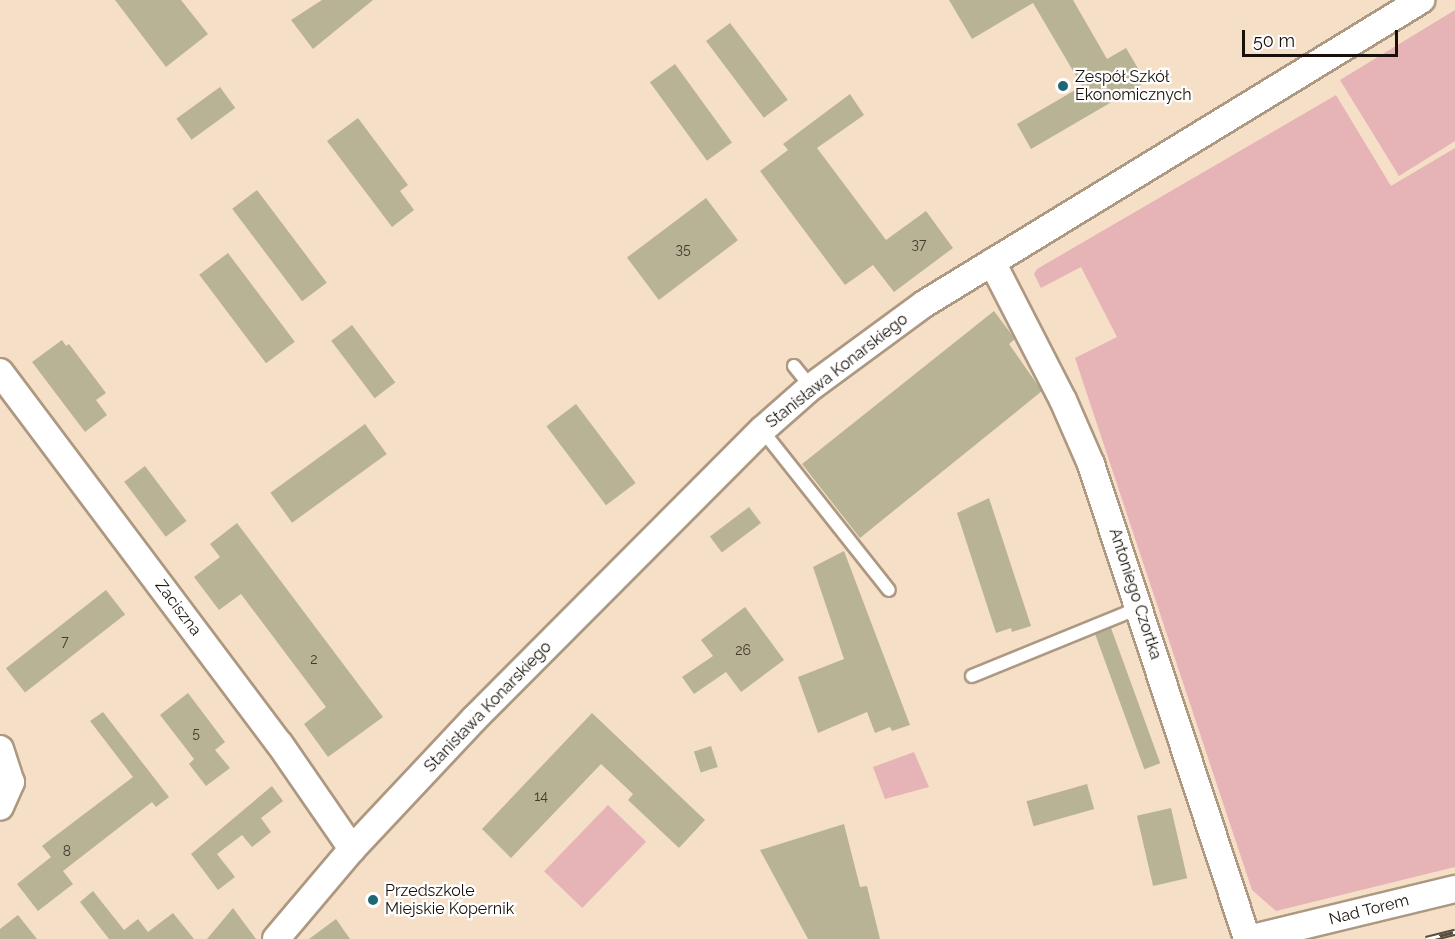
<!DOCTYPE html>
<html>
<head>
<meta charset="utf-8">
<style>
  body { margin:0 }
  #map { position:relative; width:1455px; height:939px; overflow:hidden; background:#f5dfc7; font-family:Raleway,sans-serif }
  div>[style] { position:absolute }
  .green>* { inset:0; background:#e6b3b7; transform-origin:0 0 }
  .building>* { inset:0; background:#b9b396; transform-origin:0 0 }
  .roads { filter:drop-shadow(2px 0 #ad9882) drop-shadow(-2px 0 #ad9882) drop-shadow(0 2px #ad9882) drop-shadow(0 -2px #ad9882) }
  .service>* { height:12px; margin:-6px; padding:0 6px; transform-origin:6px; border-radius:6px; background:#fff }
  .minor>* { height:26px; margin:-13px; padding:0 13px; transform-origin:13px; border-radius:13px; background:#fff }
  .rail>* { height:7px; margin-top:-3.5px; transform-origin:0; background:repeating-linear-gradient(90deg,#fff 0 14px,#594d40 0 28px); box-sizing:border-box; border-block:2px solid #594d40 }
  .dots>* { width:16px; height:16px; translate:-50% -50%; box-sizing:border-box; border:3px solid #fff; border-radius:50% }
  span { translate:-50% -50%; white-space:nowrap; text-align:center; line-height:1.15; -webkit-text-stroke:4.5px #fff; paint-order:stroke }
  .number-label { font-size:14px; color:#413a2c }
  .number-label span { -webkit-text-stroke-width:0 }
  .poi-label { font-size:16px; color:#191109 }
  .left { translate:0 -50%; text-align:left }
  .street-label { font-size:16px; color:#191109 }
  .scale { position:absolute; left:1242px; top:30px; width:156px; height:27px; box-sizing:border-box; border:3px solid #191109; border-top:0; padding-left:8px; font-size:18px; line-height:21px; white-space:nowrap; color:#191109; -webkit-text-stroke:4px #fff; paint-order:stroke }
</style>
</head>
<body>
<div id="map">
  <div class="green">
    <div style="clip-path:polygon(1455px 10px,1455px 141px,1399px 176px,1340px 80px)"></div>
    <div style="clip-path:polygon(1336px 95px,1391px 186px,1455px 148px,1455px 867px,1276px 911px,1252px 890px,1075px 358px,1117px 337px,1081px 267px,1041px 288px,1034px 274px,1037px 269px)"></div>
    <div style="clip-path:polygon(914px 752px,929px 787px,885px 799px,873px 767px)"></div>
    <div style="left:608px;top:805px;width:53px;height:92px;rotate:44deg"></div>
  </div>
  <div class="building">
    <div style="clip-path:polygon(115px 0,181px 0,208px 34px,166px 67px)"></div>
    <div style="clip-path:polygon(322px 0,373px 0,313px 49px,291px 20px)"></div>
    <div style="clip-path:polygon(949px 0,1073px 0,1107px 59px,1126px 48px,1146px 82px,1031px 149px,1017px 124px,1082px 86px,1033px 3px,972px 39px)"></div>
    <div style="left:730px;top:23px;width:96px;height:30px;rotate:53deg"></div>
    <div style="left:675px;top:64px;width:97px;height:31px;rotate:54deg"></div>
    <div style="left:220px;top:87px;width:26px;height:54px;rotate:54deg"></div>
    <div style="clip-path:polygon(850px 94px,864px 115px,817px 148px,886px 240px,926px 211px,953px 248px,894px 292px,873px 265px,845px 285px,760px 171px,788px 150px,783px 144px)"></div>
    <div style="clip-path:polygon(358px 118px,408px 185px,400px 191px,414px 210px,392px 227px,327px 141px)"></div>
    <div style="left:257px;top:190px;width:116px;height:31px;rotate:53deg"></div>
    <div style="left:706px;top:198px;width:53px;height:99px;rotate:53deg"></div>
    <div style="left:228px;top:253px;width:111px;height:36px;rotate:53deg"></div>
    <div style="clip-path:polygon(994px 311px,1015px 339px,1009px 344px,1042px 391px,860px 538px,802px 464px)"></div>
    <div style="left:352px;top:325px;width:72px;height:26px;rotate:53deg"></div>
    <div style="clip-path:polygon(62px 340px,66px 346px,69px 344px,106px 393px,96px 400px,107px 415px,85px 432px,32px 362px)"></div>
    <div style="left:576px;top:404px;width:99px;height:37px;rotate:53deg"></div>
    <div style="left:365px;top:424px;width:37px;height:117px;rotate:54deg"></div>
    <div style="left:145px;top:466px;width:69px;height:26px;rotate:53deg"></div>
    <div style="clip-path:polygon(989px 498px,1031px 626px,1012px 632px,1011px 628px,996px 633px,957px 513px)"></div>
    <div style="left:749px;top:507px;width:20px;height:49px;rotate:53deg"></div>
    <div style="clip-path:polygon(237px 523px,383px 717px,328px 757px,304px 724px,326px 707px,241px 594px,219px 610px,194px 577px,220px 557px,210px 544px)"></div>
    <div style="clip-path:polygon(844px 551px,910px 725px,892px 731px,890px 727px,875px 733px,867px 712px,818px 733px,798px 677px,844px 659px,813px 567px)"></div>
    <div style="left:106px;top:590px;width:31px;height:127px;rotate:52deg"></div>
    <div style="clip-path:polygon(745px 607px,784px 660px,741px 692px,726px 672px,694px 694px,682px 677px,713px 656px,701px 640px)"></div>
    <div style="left:1111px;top:628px;width:144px;height:17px;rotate:70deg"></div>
    <div style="clip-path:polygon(188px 693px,225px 742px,215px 750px,230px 768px,206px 786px,189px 764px,194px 759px,160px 715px)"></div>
    <div style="clip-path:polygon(103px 712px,169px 797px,156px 807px,152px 802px,63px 871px,73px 884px,38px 911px,17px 884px,51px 857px,42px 846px,133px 777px,90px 721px)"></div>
    <div style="clip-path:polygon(592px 713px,705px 820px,679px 848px,628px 800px,633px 794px,601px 764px,511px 858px,482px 829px)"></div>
    <div style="left:711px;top:746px;width:22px;height:18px;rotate:72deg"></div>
    <div style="left:1087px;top:784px;width:26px;height:63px;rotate:74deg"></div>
    <div style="clip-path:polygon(272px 786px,283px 801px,261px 818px,271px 832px,252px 847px,242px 835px,217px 854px,235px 877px,218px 890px,191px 854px)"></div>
    <div style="left:1171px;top:808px;width:72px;height:35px;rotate:77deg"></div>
    <div style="clip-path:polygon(844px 824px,860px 887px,867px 886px,880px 939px,808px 939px,760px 850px)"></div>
    <div style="clip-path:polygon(93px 891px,124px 930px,138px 919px,148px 932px,173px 913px,194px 939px,109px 939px,80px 902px)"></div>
    <div style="clip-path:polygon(233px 908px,256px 939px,207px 939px)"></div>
    <div style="clip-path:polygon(18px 915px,37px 939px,0 939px,0 929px)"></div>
    <div style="clip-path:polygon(336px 919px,350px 939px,309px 939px)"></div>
  </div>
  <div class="roads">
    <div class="service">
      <div style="left:794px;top:366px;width:27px;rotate:51deg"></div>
      <div style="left:762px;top:430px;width:204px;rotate:51.6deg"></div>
      <div style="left:972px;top:676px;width:180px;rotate:-22.2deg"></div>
    </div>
    <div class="minor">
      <div style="left:992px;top:262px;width:155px;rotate:62.8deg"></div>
      <div style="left:1063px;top:400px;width:70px;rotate:66.4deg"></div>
      <div style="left:1091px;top:464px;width:500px;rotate:71.8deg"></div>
      <div style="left:0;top:372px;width:464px;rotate:53.1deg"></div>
      <div style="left:279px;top:743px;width:129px;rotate:55.4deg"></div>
      <div style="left:0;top:749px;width:35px;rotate:72deg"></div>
      <div style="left:11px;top:782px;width:27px;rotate:114deg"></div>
      <div style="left:276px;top:939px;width:118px;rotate:-49.8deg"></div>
      <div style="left:352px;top:849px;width:178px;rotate:-46.8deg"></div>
      <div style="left:474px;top:719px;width:408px;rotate:-45.1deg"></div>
      <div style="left:762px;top:430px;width:65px;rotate:-41.3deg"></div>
      <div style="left:811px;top:387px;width:140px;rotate:-36.3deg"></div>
      <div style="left:924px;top:304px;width:583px;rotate:-31.45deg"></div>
      <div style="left:1248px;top:939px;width:213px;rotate:-13.6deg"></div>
    </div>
  </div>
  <div class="rail">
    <div style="left:1426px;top:939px;width:30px;rotate:-14deg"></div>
  </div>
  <div class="dots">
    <div style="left:1063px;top:86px;background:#1d6873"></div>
    <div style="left:373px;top:900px;background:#1d6873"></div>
  </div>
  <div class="number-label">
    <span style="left:919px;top:244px">37</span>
    <span style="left:683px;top:249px">35</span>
    <span style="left:65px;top:641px">7</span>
    <span style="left:743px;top:650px">26</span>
    <span style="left:314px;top:659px">2</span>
    <span style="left:196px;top:733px">5</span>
    <span style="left:541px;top:796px">14</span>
    <span style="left:67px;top:851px">8</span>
  </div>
  <div class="poi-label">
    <span class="left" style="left:1075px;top:86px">Zespół Szkół<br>Ekonomicznych</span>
    <span class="left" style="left:385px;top:900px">Przedszkole<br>Miejskie Kopernik</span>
  </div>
  <div class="street-label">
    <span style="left:837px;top:371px;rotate:-38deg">Stanisława Konarskiego</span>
    <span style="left:1135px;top:594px;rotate:72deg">Antoniego Czortka</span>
    <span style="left:178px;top:608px;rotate:53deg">Zaciszna</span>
    <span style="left:488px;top:707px;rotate:-46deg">Stanisława Konarskiego</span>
    <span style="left:1369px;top:910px;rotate:-14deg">Nad Torem</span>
  </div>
  <div class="scale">50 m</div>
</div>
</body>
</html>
